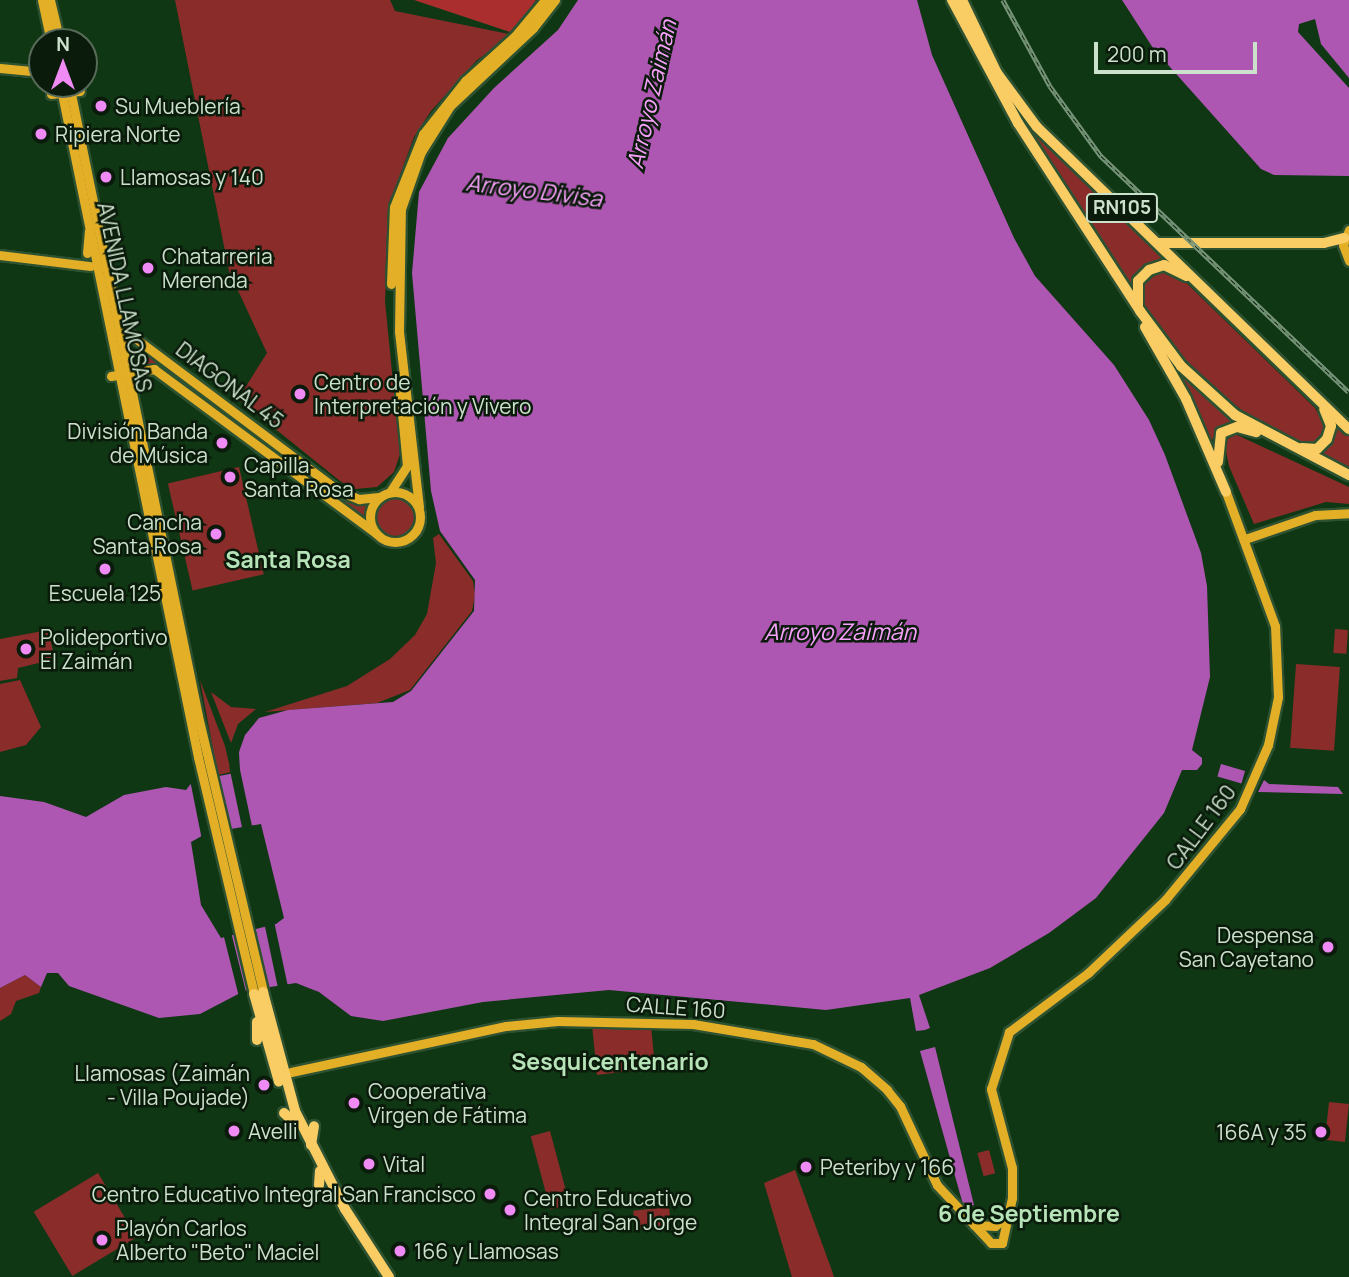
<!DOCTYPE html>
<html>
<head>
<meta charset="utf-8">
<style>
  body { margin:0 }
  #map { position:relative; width:1349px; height:1277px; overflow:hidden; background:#103714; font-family:Manrope,sans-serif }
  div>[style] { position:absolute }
  .green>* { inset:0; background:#8a2c2a; transform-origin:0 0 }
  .round { border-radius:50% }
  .forest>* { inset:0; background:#aa2e2e }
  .water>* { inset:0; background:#ae57b2; transform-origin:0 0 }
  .pier>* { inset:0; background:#103714; transform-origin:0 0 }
  .roads { filter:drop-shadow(2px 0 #2e5231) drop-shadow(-2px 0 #2e5231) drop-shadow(0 2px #2e5231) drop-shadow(0 -2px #2e5231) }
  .major>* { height:9px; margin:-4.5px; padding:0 4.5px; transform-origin:4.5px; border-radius:4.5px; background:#e3af27 }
  .major>.ring { margin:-4.5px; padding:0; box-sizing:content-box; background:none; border:9px solid #e3af27; border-radius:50% }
  .highway>* { height:10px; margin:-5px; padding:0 5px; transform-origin:5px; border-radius:5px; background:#facc64 }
  .rail>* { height:4.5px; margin-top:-2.25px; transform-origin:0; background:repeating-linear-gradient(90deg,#0a1a0b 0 5px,#769478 0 10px); box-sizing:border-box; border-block:2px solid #769478 }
  .dots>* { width:19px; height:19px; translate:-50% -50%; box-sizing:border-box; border:4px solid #0a1a0b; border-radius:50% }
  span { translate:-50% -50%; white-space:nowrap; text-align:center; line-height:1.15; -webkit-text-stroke:5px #0a1a0b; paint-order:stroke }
  .shield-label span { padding:2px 5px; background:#0a1a0b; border:2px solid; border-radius:5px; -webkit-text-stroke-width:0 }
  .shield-label { font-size:19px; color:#cce1cc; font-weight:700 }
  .poi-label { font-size:21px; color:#cce1cc }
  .left { translate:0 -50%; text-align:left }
  .right { translate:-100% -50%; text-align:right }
  .street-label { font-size:21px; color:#cce1cc }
  .water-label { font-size:23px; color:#f8a1fb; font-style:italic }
  .neighbourhood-label { font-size:23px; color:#b7e3b8; font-weight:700 }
  .north { position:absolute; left:28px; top:28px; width:70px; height:70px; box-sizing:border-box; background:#0a1a0b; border:2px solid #586a58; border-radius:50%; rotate:0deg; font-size:19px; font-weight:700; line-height:28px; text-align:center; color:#cce1cc }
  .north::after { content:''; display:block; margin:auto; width:24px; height:32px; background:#f08bf5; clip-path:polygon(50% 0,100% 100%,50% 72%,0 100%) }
  .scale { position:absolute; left:1094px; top:42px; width:163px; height:32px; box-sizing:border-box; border:4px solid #cce1cc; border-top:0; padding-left:9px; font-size:21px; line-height:24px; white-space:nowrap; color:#cce1cc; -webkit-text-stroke:5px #0a1a0b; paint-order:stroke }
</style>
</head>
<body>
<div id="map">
  <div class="green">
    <div style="clip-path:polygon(175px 0,390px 0,395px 11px,514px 35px,477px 60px,431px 111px,414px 137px,390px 202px,385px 301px,400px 454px,394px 472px,377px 487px,355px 489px,340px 481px,238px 399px,267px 353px,229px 271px)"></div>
    <div style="clip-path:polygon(1002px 89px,1038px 133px,1175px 267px,1153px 265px,1132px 295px)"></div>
    <div style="clip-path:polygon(1161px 269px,1175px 272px,1315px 408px,1326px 427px,1319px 442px,1296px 442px,1261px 425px,1194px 373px,1143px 306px,1143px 281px)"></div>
    <div style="clip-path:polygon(140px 344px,215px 401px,215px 404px,210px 406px,146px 367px)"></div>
    <div style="clip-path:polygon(1161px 352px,1238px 423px,1217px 430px,1210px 444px)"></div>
    <div style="clip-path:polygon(225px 411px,348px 499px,369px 503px,367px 526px,223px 416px)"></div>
    <div style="clip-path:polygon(1332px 419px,1349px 433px,1349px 471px,1308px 453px,1321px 451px)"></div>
    <div style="clip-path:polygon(1235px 434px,1349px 487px,1349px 504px,1326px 502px,1254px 524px,1229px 466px,1224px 442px)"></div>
    <div style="left:239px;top:467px;width:110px;height:73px;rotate:77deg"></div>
    <div class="round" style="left:374px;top:495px;width:44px;height:44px"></div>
    <div style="clip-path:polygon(439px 534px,473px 581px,475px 595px,472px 611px,410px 690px,377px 703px,265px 712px,347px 686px,390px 659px,415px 635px,427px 614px,436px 563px,433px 538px)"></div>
    <div style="left:1335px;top:629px;width:13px;height:24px;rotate:4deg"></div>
    <div style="clip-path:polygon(48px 630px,55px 659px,18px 668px,17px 678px,0 681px,0 639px)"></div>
    <div style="left:1296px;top:664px;width:44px;height:84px;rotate:4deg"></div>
    <div style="clip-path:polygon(20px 680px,41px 727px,26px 745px,0 752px,0 684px)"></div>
    <div style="clip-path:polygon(200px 680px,225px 746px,231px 772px,218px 775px)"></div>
    <div style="clip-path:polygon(211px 692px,231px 707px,256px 709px,238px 724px,231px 743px)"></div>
    <div style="clip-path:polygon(25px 975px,41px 987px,39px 993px,16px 1001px,11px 1014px,0 1021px,0 988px)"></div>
    <div style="clip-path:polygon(592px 1025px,651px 1025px,655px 1068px,597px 1075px)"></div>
    <div style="left:1329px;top:1102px;width:20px;height:38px;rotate:6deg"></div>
    <div style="left:550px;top:1131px;width:76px;height:20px;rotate:75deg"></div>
    <div style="left:989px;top:1150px;width:24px;height:12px;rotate:75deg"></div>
    <div style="clip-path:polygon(795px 1170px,831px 1268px,834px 1277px,792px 1277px,764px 1183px)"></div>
    <div style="left:98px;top:1173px;width:75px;height:75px;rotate:59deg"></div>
    <div style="left:669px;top:1207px;width:18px;height:36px;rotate:84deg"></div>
  </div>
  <div class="forest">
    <div style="clip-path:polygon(414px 0,536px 0,513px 33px)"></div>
  </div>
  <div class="water">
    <div style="clip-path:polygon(evenodd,578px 0,917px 0,932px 55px,1014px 238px,1035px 276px,1114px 365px,1149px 420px,1165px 455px,1201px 553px,1207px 586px,1210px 677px,1192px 750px,1202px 758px,1202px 764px,1197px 770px,1182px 770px,1164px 813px,1096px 898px,1049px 933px,990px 968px,919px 995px,930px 1028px,925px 1030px,916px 1031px,910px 998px,826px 1010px,609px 990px,483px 1002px,383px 1021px,351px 1016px,319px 992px,296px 983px,244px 991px,200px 1014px,159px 1018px,69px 986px,58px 973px,47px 973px,41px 987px,25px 975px,0 988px,0 796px,44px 802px,86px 817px,124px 795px,166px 787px,186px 790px,193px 781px,240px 772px,239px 752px,245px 735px,259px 718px,288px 710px,393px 702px,411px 691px,474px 611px,475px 580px,440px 531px,431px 491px,412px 273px,419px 192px,448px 138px,494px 88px,558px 30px,578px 0,261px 824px,284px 918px,276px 924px,221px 938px,201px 905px,191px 842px,207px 833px,261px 824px)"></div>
    <div style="clip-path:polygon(1122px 0,1349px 0,1349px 78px,1321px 44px,1315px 19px,1299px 24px,1298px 32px,1349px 88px,1349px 176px,1274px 175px,1261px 169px,1153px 48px)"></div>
    <div style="left:1221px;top:764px;width:25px;height:13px;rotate:16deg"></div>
    <div style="clip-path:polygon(1264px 780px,1269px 784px,1338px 787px,1343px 794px,1258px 792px)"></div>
    <div style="clip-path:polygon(935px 1047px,974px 1205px,964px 1208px,920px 1051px)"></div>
  </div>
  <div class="pier">
    <div style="left:239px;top:765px;width:66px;height:10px;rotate:78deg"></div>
    <div style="clip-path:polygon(198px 777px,211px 836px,202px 840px,190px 780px)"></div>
    <div style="left:274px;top:921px;width:66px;height:10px;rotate:78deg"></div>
    <div style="left:231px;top:932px;width:64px;height:8px;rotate:76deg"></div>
  </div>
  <div class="roads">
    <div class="major">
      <div style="left:42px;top:0;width:43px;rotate:77.9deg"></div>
      <div style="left:50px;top:0;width:43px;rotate:76.6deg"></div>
      <div style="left:0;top:68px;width:42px;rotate:5.4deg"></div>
      <div style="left:60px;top:84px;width:687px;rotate:78.41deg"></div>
      <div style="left:198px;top:757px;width:244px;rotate:76.7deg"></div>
      <div style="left:69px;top:84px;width:645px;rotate:78.46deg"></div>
      <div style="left:198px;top:716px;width:284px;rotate:76.7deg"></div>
      <div style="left:51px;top:94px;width:29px;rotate:-6deg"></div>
      <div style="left:1349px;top:230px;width:16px;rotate:112deg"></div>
      <div style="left:1343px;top:245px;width:17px;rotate:69deg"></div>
      <div style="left:87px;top:253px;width:22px;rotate:-85deg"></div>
      <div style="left:0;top:255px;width:91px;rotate:7deg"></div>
      <div style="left:391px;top:284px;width:77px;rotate:-87.8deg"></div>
      <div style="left:394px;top:207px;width:79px;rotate:-68.3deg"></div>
      <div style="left:423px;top:134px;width:68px;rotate:-51.6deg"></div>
      <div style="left:465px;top:81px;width:67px;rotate:-42deg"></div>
      <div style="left:515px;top:36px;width:47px;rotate:-50.2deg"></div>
      <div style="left:131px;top:335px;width:260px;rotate:36.9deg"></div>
      <div style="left:339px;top:491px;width:22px;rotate:22deg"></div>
      <div style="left:359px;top:499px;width:20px;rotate:-6deg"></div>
      <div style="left:111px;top:376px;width:44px;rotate:-9.2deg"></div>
      <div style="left:154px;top:369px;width:276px;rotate:36.5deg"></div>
      <div class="ring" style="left:370px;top:492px;width:41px;height:41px"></div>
      <div style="left:390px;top:492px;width:31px;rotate:-57deg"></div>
      <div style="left:407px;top:466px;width:74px;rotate:-95.4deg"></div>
      <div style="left:419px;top:507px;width:177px;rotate:-96.5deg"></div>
      <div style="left:399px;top:331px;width:122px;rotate:-89.1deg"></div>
      <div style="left:401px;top:209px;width:60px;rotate:-70.7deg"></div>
      <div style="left:421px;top:152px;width:54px;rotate:-57.8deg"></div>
      <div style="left:450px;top:106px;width:114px;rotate:-43.2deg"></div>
      <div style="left:533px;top:28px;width:36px;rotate:-52deg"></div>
      <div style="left:1245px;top:539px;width:74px;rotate:-18.9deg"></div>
      <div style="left:1315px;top:515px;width:34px;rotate:-3deg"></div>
      <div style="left:291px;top:1072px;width:220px;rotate:-12.1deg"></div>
      <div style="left:506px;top:1026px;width:52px;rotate:-5.5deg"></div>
      <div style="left:558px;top:1021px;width:135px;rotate:1.3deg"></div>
      <div style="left:693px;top:1024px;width:122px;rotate:9.5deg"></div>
      <div style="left:813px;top:1044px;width:53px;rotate:25.6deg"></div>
      <div style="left:861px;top:1067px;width:35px;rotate:41deg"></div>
      <div style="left:887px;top:1090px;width:21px;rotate:51deg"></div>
      <div style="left:900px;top:1106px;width:87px;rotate:64.9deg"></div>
      <div style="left:937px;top:1185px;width:79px;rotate:47deg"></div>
      <div style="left:991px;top:1243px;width:11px"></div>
      <div style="left:1002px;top:1243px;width:46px;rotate:-77.5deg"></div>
      <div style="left:1012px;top:1198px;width:30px;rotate:-90deg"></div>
      <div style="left:1012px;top:1168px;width:82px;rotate:-104.9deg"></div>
      <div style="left:991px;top:1089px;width:60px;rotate:-72.5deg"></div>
      <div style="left:1009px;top:1032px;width:99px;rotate:-36.8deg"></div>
      <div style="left:1088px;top:973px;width:106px;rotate:-43.5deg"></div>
      <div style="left:1165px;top:900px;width:118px;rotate:-50.5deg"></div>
      <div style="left:1240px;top:809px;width:70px;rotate:-66.4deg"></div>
      <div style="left:1268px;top:745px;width:49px;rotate:-78.2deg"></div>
      <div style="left:1278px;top:697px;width:71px;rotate:-92.4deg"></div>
      <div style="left:1275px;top:626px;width:143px;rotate:-110.1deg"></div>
      <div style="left:974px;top:1225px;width:21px;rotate:3deg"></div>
      <div style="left:995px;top:1226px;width:17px;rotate:-40deg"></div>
    </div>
    <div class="highway">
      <div style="left:952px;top:0;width:140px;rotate:61.8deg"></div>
      <div style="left:1018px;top:123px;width:224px;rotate:57deg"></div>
      <div style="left:1140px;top:311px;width:69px;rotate:53.3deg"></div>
      <div style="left:1181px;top:366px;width:73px;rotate:42.2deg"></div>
      <div style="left:1235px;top:415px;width:129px;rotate:27.8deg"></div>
      <div style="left:962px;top:0;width:81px;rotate:64.4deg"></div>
      <div style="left:997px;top:73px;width:67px;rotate:53.5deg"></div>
      <div style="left:1037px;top:127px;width:434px;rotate:44.1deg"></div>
      <div style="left:1159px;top:243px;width:165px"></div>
      <div style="left:1324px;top:243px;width:21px;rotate:-14deg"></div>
      <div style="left:1138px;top:306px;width:25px;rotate:-90deg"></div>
      <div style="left:1138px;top:281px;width:16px;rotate:-45deg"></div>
      <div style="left:1149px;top:270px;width:16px;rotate:-18deg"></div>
      <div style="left:1164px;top:265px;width:25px;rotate:26deg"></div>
      <div style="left:1145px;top:327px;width:83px;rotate:60.3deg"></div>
      <div style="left:1186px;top:399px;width:101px;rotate:66.7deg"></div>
      <div style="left:1302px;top:448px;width:15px;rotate:4deg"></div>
      <div style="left:1317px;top:449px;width:14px;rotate:-45deg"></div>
      <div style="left:1327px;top:439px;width:14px;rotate:-73deg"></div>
      <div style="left:1331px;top:426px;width:18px;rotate:-112deg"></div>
      <div style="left:1218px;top:462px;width:29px;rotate:-84deg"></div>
      <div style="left:1221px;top:433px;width:17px;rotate:-21deg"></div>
      <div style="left:1237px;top:427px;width:20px;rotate:15deg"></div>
      <div style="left:263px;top:992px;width:123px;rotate:74.9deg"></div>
      <div style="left:295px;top:1111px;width:110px;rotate:63deg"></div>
      <div style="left:345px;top:1209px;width:81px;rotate:57.1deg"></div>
      <div style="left:254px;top:994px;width:91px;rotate:74.1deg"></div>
      <div style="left:257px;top:1022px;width:18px;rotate:90deg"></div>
      <div style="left:284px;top:1113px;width:13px;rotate:42deg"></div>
      <div style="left:311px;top:1145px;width:19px;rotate:-81deg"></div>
      <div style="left:319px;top:1185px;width:14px;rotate:-86deg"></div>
    </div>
  </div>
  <div class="rail">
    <div style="left:1003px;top:0;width:98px;rotate:61.3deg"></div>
    <div style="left:1050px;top:86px;width:87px;rotate:53.9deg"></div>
    <div style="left:1101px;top:156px;width:342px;rotate:43.6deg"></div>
  </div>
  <div class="dots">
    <div style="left:101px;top:106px;background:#f08bf5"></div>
    <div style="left:41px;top:134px;background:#f08bf5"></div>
    <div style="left:106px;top:177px;background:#f08bf5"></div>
    <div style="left:148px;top:268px;background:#f08bf5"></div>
    <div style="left:300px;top:394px;background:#f08bf5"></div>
    <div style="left:222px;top:443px;background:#f08bf5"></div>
    <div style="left:230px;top:477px;background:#f08bf5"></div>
    <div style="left:216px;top:534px;background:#f08bf5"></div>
    <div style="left:105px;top:569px;background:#f08bf5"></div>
    <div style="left:26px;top:649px;background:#f08bf5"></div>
    <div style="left:1328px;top:947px;background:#f08bf5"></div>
    <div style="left:264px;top:1085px;background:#f08bf5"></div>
    <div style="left:354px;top:1103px;background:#f08bf5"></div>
    <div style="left:234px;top:1131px;background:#f08bf5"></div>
    <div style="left:1321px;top:1132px;background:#f08bf5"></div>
    <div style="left:369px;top:1164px;background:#f08bf5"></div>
    <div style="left:806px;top:1167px;background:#f08bf5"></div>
    <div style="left:490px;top:1194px;background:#f08bf5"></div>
    <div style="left:510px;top:1210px;background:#f08bf5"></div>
    <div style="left:102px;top:1240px;background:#f08bf5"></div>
    <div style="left:400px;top:1251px;background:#f08bf5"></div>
  </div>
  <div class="shield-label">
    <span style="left:1122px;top:208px">RN105</span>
  </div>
  <div class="poi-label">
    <span class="left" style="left:115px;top:106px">Su Mueblería</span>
    <span class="left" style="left:55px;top:134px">Ripiera Norte</span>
    <span class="left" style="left:120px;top:177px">Llamosas y 140</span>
    <span class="left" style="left:162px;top:268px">Chatarreria<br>Merenda</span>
    <span class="left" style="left:314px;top:394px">Centro de<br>Interpretación y Vivero</span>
    <span class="right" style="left:208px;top:443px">División Banda<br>de Música</span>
    <span class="left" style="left:244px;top:477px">Capilla<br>Santa Rosa</span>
    <span class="right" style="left:202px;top:534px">Cancha<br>Santa Rosa</span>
    <span style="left:105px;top:593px">Escuela 125</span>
    <span class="left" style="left:40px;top:649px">Polideportivo<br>El Zaimán</span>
    <span class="right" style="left:1314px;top:947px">Despensa<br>San Cayetano</span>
    <span class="right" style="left:250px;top:1085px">Llamosas (Zaimán<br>- Villa Poujade)</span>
    <span class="left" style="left:368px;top:1103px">Cooperativa<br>Virgen de Fátima</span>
    <span class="left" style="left:248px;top:1131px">Avelli</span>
    <span class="right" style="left:1307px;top:1132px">166A y 35</span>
    <span class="left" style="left:383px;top:1164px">Vital</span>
    <span class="left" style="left:820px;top:1167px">Peteriby y 166</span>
    <span class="right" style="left:476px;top:1194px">Centro Educativo Integral San Francisco</span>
    <span class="left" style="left:524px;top:1210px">Centro Educativo<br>Integral San Jorge</span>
    <span class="left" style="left:116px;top:1240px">Playón Carlos<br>Alberto "Beto" Maciel</span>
    <span class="left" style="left:414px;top:1251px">166 y Llamosas</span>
  </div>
  <div class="street-label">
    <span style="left:125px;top:297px;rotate:78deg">AVENIDA LLAMOSAS</span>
    <span style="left:230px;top:385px;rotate:37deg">DIAGONAL 45</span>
    <span style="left:1201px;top:827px;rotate:-53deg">CALLE 160</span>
    <span style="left:676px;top:1007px;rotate:4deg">CALLE 160</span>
  </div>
  <div class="water-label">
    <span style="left:651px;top:94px;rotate:-77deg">Arroyo Zaimán</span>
    <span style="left:534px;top:190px;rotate:7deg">Arroyo Divisa</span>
    <span style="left:840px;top:631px">Arroyo Zaimán</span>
  </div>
  <div class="neighbourhood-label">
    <span style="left:288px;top:559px">Santa Rosa</span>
    <span style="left:610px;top:1061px">Sesquicentenario</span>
    <span style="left:1029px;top:1213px">6 de Septiembre</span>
  </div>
  <div class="north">N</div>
  <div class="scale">200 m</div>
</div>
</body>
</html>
